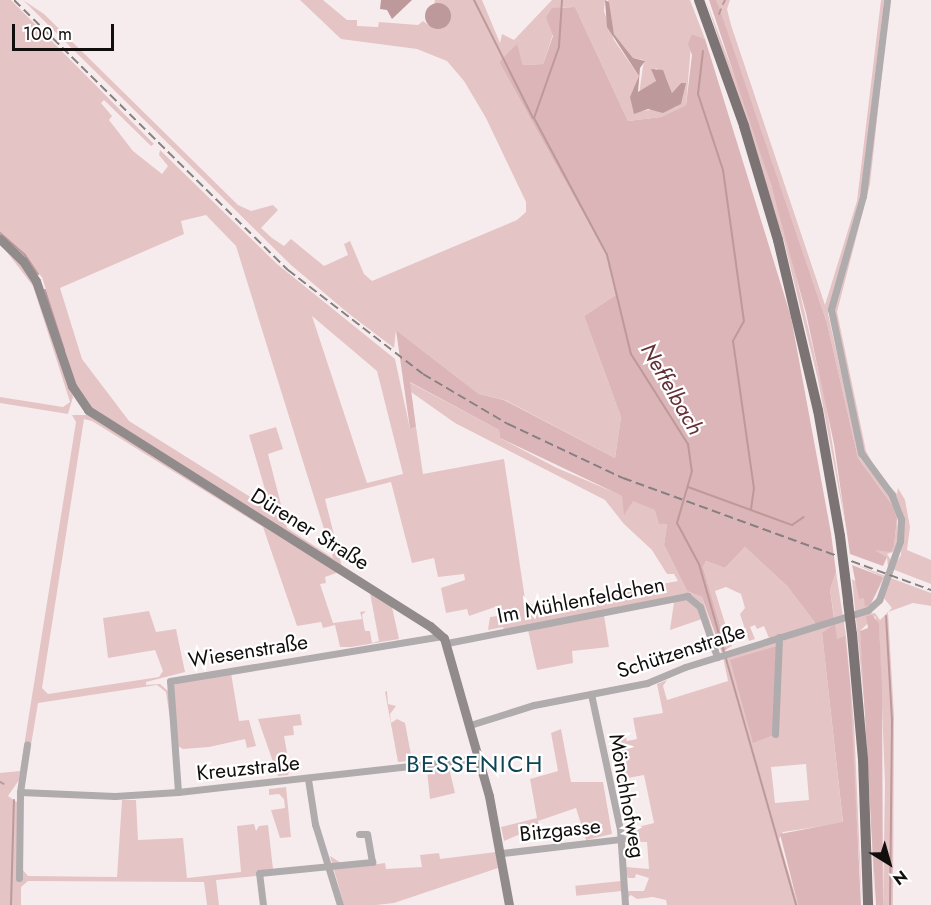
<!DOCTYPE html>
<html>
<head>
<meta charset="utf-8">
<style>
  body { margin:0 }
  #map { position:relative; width:931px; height:905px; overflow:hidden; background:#f7eced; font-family:Jost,sans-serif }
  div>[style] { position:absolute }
  .green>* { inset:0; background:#e5c4c6; transform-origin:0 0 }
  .forest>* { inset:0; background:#dbb5b8 }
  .water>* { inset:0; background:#bd999b }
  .round { border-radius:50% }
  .stream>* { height:2px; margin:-1px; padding:0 1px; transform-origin:1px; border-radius:1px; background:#bd999b }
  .street>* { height:7px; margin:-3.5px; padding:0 3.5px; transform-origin:3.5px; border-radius:3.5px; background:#b0abac }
  .secondary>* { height:9px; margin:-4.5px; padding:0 4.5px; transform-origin:4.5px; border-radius:4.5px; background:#918b8b }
  .primary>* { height:10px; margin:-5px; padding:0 5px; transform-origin:5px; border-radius:5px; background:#7b7374 }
  .rail>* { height:2px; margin-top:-1px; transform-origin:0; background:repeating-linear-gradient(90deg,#878081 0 9px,transparent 0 13.5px) }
  .primary-bridge>* { height:10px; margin:-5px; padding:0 5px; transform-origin:5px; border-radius:5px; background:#7b7374 }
  span { translate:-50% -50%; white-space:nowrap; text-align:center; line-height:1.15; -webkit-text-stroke:4.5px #fff; paint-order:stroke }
  .street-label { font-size:21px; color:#110e0e }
  .water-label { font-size:22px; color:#633036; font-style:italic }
  .quarter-label { font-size:24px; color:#0e4354; letter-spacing:1.5px }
  .north { position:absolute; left:859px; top:833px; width:60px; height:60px; -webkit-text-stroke:4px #fff; paint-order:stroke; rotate:143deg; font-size:16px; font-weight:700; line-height:24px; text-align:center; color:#110e0e }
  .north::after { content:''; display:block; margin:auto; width:21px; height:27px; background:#110e0e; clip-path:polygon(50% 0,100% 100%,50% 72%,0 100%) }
  .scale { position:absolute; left:12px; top:24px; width:102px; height:27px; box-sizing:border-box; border:3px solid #110e0e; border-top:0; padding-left:8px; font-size:18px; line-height:21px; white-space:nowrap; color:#110e0e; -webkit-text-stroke:4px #fff; paint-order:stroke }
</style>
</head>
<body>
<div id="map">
  <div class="green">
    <div style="clip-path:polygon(evenodd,0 0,11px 0,154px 144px,151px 146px,104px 100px,101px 103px,112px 116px,109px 120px,133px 151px,162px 174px,168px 166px,159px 155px,160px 150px,277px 264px,395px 359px,410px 429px,416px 427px,423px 474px,504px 459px,525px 599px,536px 608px,678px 581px,674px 574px,667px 574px,652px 550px,624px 524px,605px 500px,455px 423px,411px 392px,409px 382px,499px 430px,500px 438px,557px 468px,656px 510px,667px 524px,664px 545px,687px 591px,702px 597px,719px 650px,712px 653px,702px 619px,670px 630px,674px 602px,604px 615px,609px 647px,572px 651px,573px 663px,537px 670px,528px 630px,505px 634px,503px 627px,488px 630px,490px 617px,497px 616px,495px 607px,469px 616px,467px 609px,446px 613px,441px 588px,465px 580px,464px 574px,438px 577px,434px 558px,412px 563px,391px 482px,325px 499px,342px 567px,95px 412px,77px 390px,42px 277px,0 236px,0 0,206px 215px,236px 246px,333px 558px,287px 528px,268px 454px,283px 449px,276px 427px,249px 435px,271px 510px,129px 421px,82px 359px,60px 288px,184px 234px,181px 221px,206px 215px,0 0,312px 316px,377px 371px,403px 474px,367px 483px,312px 316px)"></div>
    <div style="clip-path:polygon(23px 0,44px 14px,238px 205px,251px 211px,273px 205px,278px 210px,261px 228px,272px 238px,284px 246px,291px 239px,324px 266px,348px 255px,344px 244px,350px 241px,364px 274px,372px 281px,517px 220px,526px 212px,526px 202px,486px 118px,464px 81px,447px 61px,417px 49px,341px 39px,300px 0,323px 0,347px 20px,357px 20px,357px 26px,378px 27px,379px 22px,418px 25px,423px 21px,430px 26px,435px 0,482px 0,500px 43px,502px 34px,514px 40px,552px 0,605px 0,604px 11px,614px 40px,639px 76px,633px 94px,640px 111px,676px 107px,683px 87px,681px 83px,672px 93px,666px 77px,656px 68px,653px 73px,656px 81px,639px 94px,644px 60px,633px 58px,614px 34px,608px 0,690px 0,705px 39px,692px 34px,686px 105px,661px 117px,628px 121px,575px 7px,562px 7px,543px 64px,523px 65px,517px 46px,499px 62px,606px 255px,617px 294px,584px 316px,621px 417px,615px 458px,505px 400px,479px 394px,396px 330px,394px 348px,348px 313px,291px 265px)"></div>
    <div style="clip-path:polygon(706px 0,751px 120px,787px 238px,825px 399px,848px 538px,818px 380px,784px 241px)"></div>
    <div style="clip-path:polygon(716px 0,730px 0,727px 9px,731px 25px,825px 305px,857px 201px,881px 0,884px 0,862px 188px,828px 314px,860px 458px,889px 495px,897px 512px,898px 538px,893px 552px,887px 554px,891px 560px,888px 568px,887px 557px,875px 550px,876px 547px,891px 551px,894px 546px,897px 519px,893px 506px,858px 458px,827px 323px)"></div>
    <div style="clip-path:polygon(890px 0,870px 184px,837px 312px,866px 451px,879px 475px,897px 494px,898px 488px,905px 500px,910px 527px,907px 550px,931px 560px,931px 584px,892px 569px,901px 555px,902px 511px,895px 495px,864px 456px,834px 316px,835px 296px,868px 182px)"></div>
    <div style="clip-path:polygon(0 243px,23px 266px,35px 285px,73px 397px,68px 414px,0 403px,0 397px,63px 407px,70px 402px,33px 286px)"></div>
    <div style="clip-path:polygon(72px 415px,88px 415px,339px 572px,325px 577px,326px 583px,320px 584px,333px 623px,362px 619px,360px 612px,366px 611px,362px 615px,365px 631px,370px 631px,372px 643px,379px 641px,370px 593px,392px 607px,399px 639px,351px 647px,340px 647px,335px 625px,323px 628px,321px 622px,297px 626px,263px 527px,92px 421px,84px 419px,42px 688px,48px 694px,159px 677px,163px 671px,155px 650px,108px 658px,103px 618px,149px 611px,156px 632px,176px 629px,185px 672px,146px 682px,146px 685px,160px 684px,169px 692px,172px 733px,166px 692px,157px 685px,38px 703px,31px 745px,25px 745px,19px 780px,8px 796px,18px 803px,22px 869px,28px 876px,117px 877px,122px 800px,136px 800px,138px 840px,183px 838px,187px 878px,241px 872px,237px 826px,254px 824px,256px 831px,259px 826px,268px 825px,273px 869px,256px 871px,256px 876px,216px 880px,219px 905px,207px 905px,204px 882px,28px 881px,21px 887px,21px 905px,0 905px,0 773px,20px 771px,76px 422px)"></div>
    <div style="clip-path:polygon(745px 547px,787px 586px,816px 624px,769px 638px,764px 626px,757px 629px,755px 625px,750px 627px,755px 639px,749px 641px,740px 614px,745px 608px,741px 594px,726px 587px,715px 591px,732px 646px,727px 649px,703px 567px,706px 561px,725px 568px)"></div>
    <div style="clip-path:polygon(851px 562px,885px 576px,866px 614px,875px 613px,880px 620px,892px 608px,883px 597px,888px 577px,931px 593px,931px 606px,913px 603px,888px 612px,894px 716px,893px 905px,883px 905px,885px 784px,879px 628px,875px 616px,860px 631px,871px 770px,875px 905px,866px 721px,852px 579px,857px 582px,859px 598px,883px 577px)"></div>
    <div style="clip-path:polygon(evenodd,836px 572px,846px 636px,854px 723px,862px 905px,845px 637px,837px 639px,822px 633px,843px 823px,783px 832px,779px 839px,798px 905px,667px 905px,666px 900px,653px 897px,637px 899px,631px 895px,626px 899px,626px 891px,644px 891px,649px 878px,636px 874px,635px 878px,628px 878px,625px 867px,649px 869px,647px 842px,625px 842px,622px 831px,654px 823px,644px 775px,622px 779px,614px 737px,625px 734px,627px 741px,637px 739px,633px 718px,663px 713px,657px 684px,667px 680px,663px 686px,667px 700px,728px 681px,723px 657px,774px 642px,781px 645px,784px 640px,835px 622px,830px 590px,836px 572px,806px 764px,809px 800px,775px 803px,771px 767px,806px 764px)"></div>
    <div style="clip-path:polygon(231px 673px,239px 721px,249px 720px,256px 746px,247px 748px,245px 739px,209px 747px,183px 749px,178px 746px,173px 687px,177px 682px)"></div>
    <div style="clip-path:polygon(387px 691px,388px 704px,396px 706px,390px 714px,391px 723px,397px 719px,405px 723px,412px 760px,408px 761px,398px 762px,385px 692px)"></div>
    <div style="clip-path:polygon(300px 714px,302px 725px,293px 726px,294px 735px,284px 736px,290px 769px,288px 775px,278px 776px,258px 719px)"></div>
    <div style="clip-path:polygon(561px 729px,571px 782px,603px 782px,612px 834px,586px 840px,576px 808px,538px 821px,539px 826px,504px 841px,501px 827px,537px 818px,530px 779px,558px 771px,551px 733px)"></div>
    <div style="clip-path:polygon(449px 768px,455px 793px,430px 799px,427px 771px)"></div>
    <div style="clip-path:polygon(286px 787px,291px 837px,280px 838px,271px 810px,285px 808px,284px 799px,279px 794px,269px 795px,269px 789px)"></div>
    <div style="clip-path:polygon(496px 852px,498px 868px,394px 903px,376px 905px,344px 905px,330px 856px,349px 868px,385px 863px,386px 869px,422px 867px,420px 855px,439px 853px,440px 859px)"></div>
    <div style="left:621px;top:881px;width:10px;height:46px;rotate:84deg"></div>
  </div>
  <div class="forest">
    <div style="clip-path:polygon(709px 0,716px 0,719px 7px,827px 323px,858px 458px,893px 506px,897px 519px,894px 546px,891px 552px,875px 550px,887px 557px,883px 566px,850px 554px,834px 444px,806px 313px,771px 185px)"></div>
    <div style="clip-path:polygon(575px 7px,628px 121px,661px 117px,686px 105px,692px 55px,688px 44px,692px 34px,705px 39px,791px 317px,831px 533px,836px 572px,830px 590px,834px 618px,816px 624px,787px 586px,745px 547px,725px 568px,706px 561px,703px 567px,727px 649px,722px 653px,702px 597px,687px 591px,664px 545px,667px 524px,659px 524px,655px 510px,633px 501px,624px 515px,622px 496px,500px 438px,499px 430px,410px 382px,416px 427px,410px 429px,396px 330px,479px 394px,504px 400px,615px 458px,621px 417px,584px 316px,617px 294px,606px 255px,499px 62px,517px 44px,523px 65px,543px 64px,553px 36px,546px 17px,552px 8px)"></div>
    <div style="clip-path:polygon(852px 565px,883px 577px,870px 605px,865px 606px,864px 598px,859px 599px)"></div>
    <div style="clip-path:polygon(872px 615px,879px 623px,882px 688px,883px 905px,876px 905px,860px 631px,868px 628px,866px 616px)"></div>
    <div style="clip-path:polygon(835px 624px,837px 639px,845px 636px,850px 683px,861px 905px,798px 905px,780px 834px,843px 822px,822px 633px)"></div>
    <div style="clip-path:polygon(777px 646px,773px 735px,753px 743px,730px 660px)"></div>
  </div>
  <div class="water">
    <div style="clip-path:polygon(381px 0,412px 0,392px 19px,387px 10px,380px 9px)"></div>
    <div style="clip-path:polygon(605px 0,609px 2px,614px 34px,633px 58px,645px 61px,640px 68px,638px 92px,656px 81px,651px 69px,663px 70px,672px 93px,681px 83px,686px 83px,681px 104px,663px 113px,648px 109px,634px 114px,630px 97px,639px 76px,607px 27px)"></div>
    <div class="round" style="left:425px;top:3px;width:26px;height:26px"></div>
  </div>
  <div class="stream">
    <div style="left:474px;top:0;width:132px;rotate:63.4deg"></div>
    <div style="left:562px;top:0;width:47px;rotate:93.7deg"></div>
    <div style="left:559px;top:47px;width:75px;rotate:109.4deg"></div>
    <div style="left:534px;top:118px;width:155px;rotate:61.9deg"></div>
    <div style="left:607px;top:255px;width:102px;rotate:76.4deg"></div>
    <div style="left:631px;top:354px;width:107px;rotate:57.7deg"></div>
    <div style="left:688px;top:444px;width:27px;rotate:82deg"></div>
    <div style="left:692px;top:471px;width:54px;rotate:106.1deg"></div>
    <div style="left:677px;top:523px;width:47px;rotate:61.8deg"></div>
    <div style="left:699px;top:564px;width:355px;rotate:74.1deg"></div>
    <div style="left:723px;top:4px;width:4px;rotate:-63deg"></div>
    <div style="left:719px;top:14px;width:5px;rotate:-68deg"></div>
    <div style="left:703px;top:51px;width:43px;rotate:96.6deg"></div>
    <div style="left:698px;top:94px;width:80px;rotate:71.8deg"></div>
    <div style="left:723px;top:170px;width:152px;rotate:82.1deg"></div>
    <div style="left:744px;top:321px;width:23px;rotate:119deg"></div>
    <div style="left:733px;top:341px;width:148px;rotate:81.9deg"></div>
    <div style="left:754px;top:488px;width:21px;rotate:98deg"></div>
    <div style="left:0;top:233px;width:33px;rotate:41deg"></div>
    <div style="left:25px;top:255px;width:23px;rotate:56deg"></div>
    <div style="left:45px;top:290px;width:63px;rotate:72.4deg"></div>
    <div style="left:688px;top:487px;width:111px;rotate:20.1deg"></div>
    <div style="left:792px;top:525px;width:14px;rotate:-34deg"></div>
    <div style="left:886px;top:616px;width:103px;rotate:86.7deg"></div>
    <div style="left:892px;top:719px;width:186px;rotate:90.6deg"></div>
    <div style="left:0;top:782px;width:4px;rotate:27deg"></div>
    <div style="left:11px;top:905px;width:105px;rotate:-88.4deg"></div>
  </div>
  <div class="street">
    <div style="left:447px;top:643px;width:245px;rotate:-11.1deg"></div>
    <div style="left:687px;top:596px;width:17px;rotate:40deg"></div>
    <div style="left:700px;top:607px;width:53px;rotate:71.2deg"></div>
    <div style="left:591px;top:694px;width:138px;rotate:77.9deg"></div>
    <div style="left:620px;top:829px;width:76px;rotate:86.2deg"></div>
    <div style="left:470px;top:725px;width:67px;rotate:-17.4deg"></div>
    <div style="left:534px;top:705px;width:115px;rotate:-11deg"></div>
    <div style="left:647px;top:683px;width:41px;rotate:-22.8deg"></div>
    <div style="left:685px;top:667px;width:192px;rotate:-17.3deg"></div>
    <div style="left:868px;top:610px;width:15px;rotate:-42deg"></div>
    <div style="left:879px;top:600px;width:63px;rotate:-70.4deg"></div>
    <div style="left:900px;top:541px;width:22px;rotate:-87deg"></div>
    <div style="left:901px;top:519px;width:26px;rotate:-111deg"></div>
    <div style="left:892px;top:495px;width:52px;rotate:-126.4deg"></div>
    <div style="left:861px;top:453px;width:147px;rotate:-101.8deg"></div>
    <div style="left:831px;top:309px;width:117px;rotate:-74.2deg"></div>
    <div style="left:863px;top:196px;width:197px;rotate:-83deg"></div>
    <div style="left:775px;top:734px;width:97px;rotate:-87.6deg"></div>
    <div style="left:308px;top:779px;width:46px;rotate:81.2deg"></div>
    <div style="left:315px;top:824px;width:85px;rotate:72.8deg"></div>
    <div style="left:20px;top:792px;width:95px;rotate:2.4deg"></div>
    <div style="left:115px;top:796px;width:63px;rotate:-3.6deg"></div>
    <div style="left:178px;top:792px;width:303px;rotate:-6.4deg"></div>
    <div style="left:178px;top:792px;width:111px;rotate:-94.1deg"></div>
    <div style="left:170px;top:681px;width:276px;rotate:-9.4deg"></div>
    <div style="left:502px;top:853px;width:121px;rotate:-6.7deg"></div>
    <div style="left:19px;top:878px;width:86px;rotate:-89.3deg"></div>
    <div style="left:20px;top:792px;width:48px;rotate:-81.5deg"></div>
    <div style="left:263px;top:905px;width:32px;rotate:-97deg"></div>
    <div style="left:259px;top:873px;width:114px;rotate:-5.6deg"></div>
    <div style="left:372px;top:862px;width:28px;rotate:-100deg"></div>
    <div style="left:367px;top:834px;width:8px;rotate:180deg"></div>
  </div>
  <div class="secondary">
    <div style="left:0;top:239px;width:32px;rotate:44deg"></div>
    <div style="left:23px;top:261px;width:24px;rotate:57deg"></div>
    <div style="left:36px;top:281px;width:111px;rotate:71.1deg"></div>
    <div style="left:72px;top:386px;width:29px;rotate:56deg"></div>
    <div style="left:88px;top:410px;width:404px;rotate:32.3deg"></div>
    <div style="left:430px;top:626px;width:18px;rotate:41deg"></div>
    <div style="left:444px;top:638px;width:164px;rotate:74.1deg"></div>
    <div style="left:489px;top:796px;width:111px;rotate:79.6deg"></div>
  </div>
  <div class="primary">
    <div style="left:699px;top:0;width:134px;rotate:70.3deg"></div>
    <div style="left:744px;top:126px;width:119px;rotate:73.4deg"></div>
    <div style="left:778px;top:240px;width:175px;rotate:76.8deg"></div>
    <div style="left:818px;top:410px;width:128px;rotate:80.1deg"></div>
    <div style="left:845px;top:576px;width:26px;rotate:83deg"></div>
    <div style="left:852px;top:634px;width:125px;rotate:85deg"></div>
    <div style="left:863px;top:759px;width:146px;rotate:88deg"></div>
  </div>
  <div class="rail">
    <div style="left:14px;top:0;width:385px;rotate:44.6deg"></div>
    <div style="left:288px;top:270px;width:170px;rotate:37.6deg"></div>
    <div style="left:423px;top:374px;width:99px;rotate:30.5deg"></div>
    <div style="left:508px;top:424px;width:127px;rotate:25.2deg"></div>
    <div style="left:623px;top:478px;width:328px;rotate:20deg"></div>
  </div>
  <div class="primary-bridge">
    <div style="left:840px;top:536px;width:40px;rotate:82.9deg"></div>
    <div style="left:848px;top:602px;width:32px;rotate:83deg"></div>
  </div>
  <div class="street-label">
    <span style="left:310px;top:529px;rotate:32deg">Dürener Straße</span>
    <span style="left:581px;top:600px;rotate:-11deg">Im Mühlenfeldchen</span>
    <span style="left:248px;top:651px;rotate:-9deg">Wiesenstraße</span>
    <span style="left:681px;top:651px;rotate:-18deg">Schützenstraße</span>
    <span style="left:248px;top:768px;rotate:-6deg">Kreuzstraße</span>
    <span style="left:627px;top:796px;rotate:80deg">Mönchhofweg</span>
    <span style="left:560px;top:830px;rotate:-6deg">Bitzgasse</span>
  </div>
  <div class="water-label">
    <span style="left:672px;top:389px;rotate:60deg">Neffelbach</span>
  </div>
  <div class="quarter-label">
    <span style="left:475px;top:764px">BESSENICH</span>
  </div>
  <div class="north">N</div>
  <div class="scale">100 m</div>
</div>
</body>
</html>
